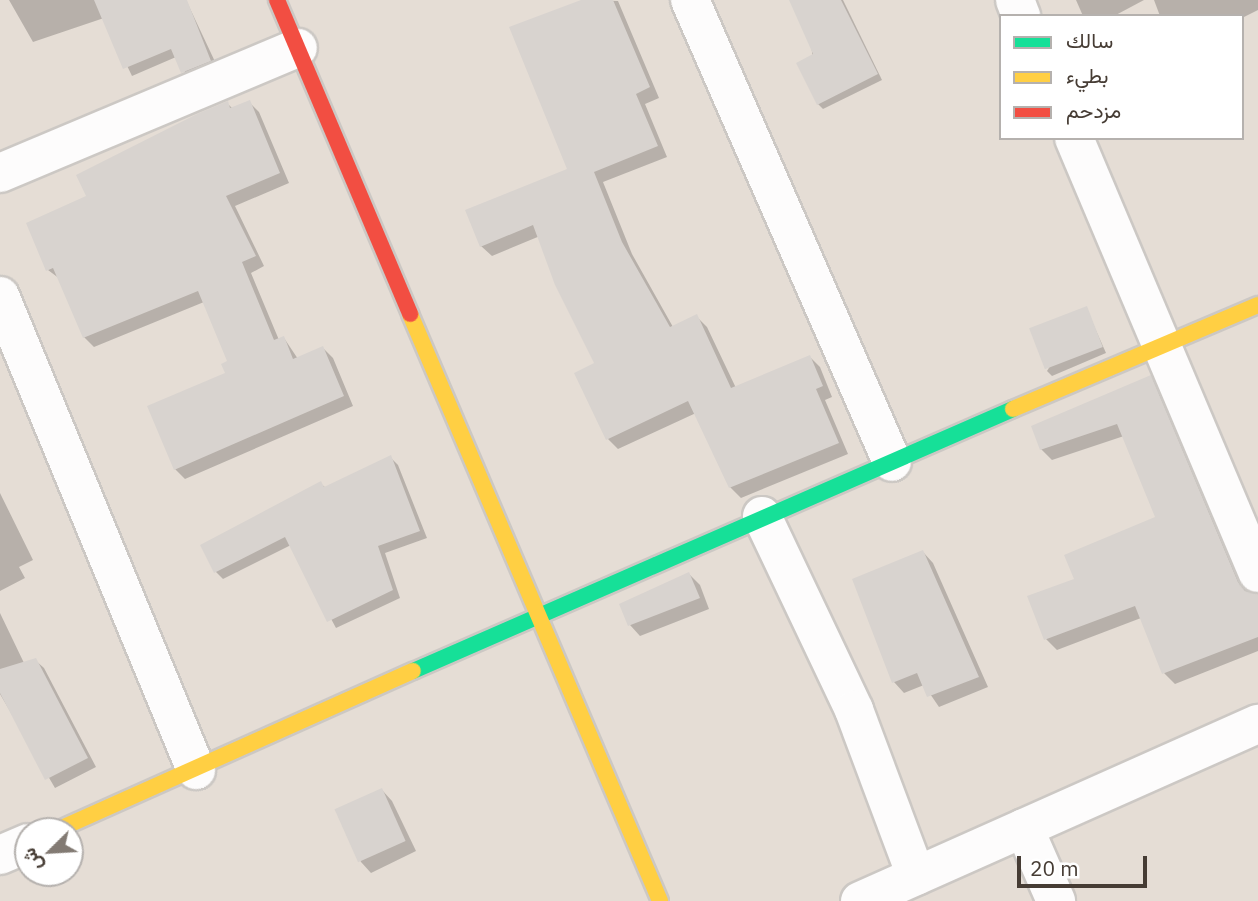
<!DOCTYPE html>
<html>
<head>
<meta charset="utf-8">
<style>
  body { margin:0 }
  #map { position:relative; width:1258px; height:901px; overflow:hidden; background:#f0ece8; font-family:"IBM Plex Sans",Vazirmatn,sans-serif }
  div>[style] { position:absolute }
  .residential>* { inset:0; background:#e5ddd5 }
  .shadow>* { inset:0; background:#0003 }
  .building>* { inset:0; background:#d8d3cf; transform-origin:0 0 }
  .roads { filter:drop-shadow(2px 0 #ccc8c4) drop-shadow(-2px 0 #ccc8c4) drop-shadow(0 2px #ccc8c4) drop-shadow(0 -2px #ccc8c4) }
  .street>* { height:38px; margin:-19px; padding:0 19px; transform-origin:19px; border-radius:19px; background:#fdfcfc }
  .fast>* { height:16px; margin:-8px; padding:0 8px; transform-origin:8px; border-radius:8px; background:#16e098 }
  .slow>* { height:16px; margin:-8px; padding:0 8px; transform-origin:8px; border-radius:8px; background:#ffcf43 }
  .jam>* { height:16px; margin:-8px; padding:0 8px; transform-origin:8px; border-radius:8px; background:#f24e42 }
  span { translate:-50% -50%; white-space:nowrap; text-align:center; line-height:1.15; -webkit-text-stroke:5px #fff; paint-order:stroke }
  .legend { position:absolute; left:999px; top:14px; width:245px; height:126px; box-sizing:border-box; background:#fff; border:2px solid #b5b1ae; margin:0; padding:9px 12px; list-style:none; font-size:21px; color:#463c34 }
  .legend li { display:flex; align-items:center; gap:14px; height:35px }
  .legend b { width:35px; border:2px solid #b5b1ae }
  .north { position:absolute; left:14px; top:817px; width:70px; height:70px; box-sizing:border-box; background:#fff; border:2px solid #b5b1ae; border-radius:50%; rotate:246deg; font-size:19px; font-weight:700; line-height:28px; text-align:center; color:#463c34 }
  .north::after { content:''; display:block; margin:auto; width:24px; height:32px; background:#827a73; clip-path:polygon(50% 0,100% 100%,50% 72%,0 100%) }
  .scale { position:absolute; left:1017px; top:856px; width:130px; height:32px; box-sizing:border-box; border:4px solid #463c34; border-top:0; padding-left:9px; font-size:21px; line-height:24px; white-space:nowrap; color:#463c34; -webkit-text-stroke:5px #fff; paint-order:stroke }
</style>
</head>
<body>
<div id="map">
  <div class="residential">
    <div style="clip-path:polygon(evenodd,0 0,1258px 0,1258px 901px,0 901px,0 0,1001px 16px,1242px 16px,1242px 138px,1001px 138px,1001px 16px,0 0,28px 831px,70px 831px,70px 873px,28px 873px,28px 831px)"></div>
  </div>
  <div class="shadow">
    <div style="clip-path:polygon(9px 0,186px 0,218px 68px,190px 80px,176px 57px,132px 76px,104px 18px,33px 42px)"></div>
    <div style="clip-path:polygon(583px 0,618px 1px,659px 98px,645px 104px,667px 157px,603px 182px,632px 254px,673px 327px,696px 316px,707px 327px,736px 388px,810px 357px,820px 367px,832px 397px,825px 400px,848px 454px,741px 498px,730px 487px,696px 413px,618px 449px,608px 439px,597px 364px,540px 236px,492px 256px,481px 246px,569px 170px)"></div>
    <div style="clip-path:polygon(806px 0,843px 0,882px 80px,823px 109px,818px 104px)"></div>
    <div style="clip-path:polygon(1076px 0,1144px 0,1114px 16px,1083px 16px)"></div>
    <div style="clip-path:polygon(1154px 0,1258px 0,1258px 10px,1242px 18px,1160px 16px)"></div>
    <div style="clip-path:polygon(249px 102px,259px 112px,289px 183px,235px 206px,264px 266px,251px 273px,279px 340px,284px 338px,298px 359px,323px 348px,333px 358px,353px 406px,185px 479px,175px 469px,227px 374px,229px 362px,204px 302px,94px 347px,84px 337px,60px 279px,48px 270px,89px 196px,227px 103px,233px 109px)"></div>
    <div style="clip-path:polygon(1086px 308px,1106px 353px,1052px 376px,1047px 371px)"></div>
    <div style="clip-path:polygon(1150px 377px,1161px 388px,1247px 590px,1258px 596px,1258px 651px,1175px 684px,1164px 673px,1141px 618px,1057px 650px,1046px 639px,1077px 580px,1157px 518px,1124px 436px,1052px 460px,1041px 449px)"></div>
    <div style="clip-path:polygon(390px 457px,398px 465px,427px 538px,385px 553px,400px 598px,336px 628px,291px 545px,223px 579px,215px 571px,321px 484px,326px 488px)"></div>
    <div style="clip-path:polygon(0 493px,33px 560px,19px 567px,25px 578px,0 591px)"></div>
    <div style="clip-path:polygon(923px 552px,933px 563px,988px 687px,939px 707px,924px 685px,904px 693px,894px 682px,854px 580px)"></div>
    <div style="clip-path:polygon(689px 574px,700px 585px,709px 609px,640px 636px,630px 625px)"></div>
    <div style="clip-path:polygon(0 613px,24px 663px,35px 660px,44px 668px,96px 767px,55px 788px,0 694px)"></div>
    <div style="clip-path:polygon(382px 790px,392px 801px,416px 851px,371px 873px,361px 862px,337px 812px)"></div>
  </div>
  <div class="building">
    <div style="clip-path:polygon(94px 0,187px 0,211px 61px,181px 73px,171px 49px,123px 69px)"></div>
    <div style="clip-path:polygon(581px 0,613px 0,650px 87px,636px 94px,658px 146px,594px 172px,622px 242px,670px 327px,697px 314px,731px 388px,810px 355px,823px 386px,816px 389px,839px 443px,729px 488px,688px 401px,606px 440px,574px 373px,594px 363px,555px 285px,533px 225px,480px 247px,465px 210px,567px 169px,509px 27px)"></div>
    <div style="clip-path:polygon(789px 0,841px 0,878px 74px,817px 105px,796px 63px,813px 54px)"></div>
    <div style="clip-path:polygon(250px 100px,280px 173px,226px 196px,256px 256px,242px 262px,274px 340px,284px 336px,293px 359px,323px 346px,344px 396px,174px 470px,147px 406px,225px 373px,221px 364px,227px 361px,198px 291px,83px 338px,53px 268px,46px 271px,26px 223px,86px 196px,76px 175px,197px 114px,228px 101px,230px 108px)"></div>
    <div style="left:1087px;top:306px;width:44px;height:62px;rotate:69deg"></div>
    <div style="clip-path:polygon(1151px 375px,1238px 582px,1245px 591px,1258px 594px,1258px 637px,1162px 674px,1135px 606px,1044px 640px,1027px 596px,1074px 579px,1064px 555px,1155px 517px,1117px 424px,1040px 450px,1031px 426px)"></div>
    <div style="clip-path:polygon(391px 455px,420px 531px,378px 546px,393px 590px,327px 622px,285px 537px,214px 573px,200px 545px,321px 481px,324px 487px)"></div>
    <div style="clip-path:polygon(923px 550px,979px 677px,927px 697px,917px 673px,892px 683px,852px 579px)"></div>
    <div style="clip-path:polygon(689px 572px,700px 598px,628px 626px,619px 604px)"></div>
    <div style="clip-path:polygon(36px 658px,88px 758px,45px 780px,0 693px,0 669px)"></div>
    <div style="left:382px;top:788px;width:58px;height:52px;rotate:66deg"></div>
  </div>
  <div class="roads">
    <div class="street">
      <div style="left:690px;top:0;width:504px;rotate:66.38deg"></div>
      <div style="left:1015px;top:0;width:17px;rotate:69deg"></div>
      <div style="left:1074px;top:138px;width:472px;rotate:67.1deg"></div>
      <div style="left:0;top:173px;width:323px;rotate:-22.8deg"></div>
      <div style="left:0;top:296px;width:513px;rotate:67.53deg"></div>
      <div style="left:762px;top:516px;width:215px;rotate:64.6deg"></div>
      <div style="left:854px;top:710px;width:177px;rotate:69.5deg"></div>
      <div style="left:1024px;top:828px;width:80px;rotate:66.3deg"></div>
      <div style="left:0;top:855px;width:30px;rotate:-23deg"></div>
      <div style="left:860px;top:901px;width:436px;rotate:-24deg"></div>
    </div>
    <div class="fast">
      <div style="left:413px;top:671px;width:655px;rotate:-23.59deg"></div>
    </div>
    <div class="slow">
      <div style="left:410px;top:314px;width:638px;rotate:66.93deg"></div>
      <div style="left:1013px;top:409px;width:266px;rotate:-23deg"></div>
      <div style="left:55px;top:831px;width:392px;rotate:-24.1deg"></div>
    </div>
    <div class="jam">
      <div style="left:277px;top:0;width:341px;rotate:67deg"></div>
    </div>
  </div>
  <ul class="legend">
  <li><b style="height:9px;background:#16e098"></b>سالك</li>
  <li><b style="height:9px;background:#ffcf43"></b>بطيء</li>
  <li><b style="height:9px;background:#f24e42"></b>مزدحم</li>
  </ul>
  <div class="north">ش</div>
  <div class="scale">20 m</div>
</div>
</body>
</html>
